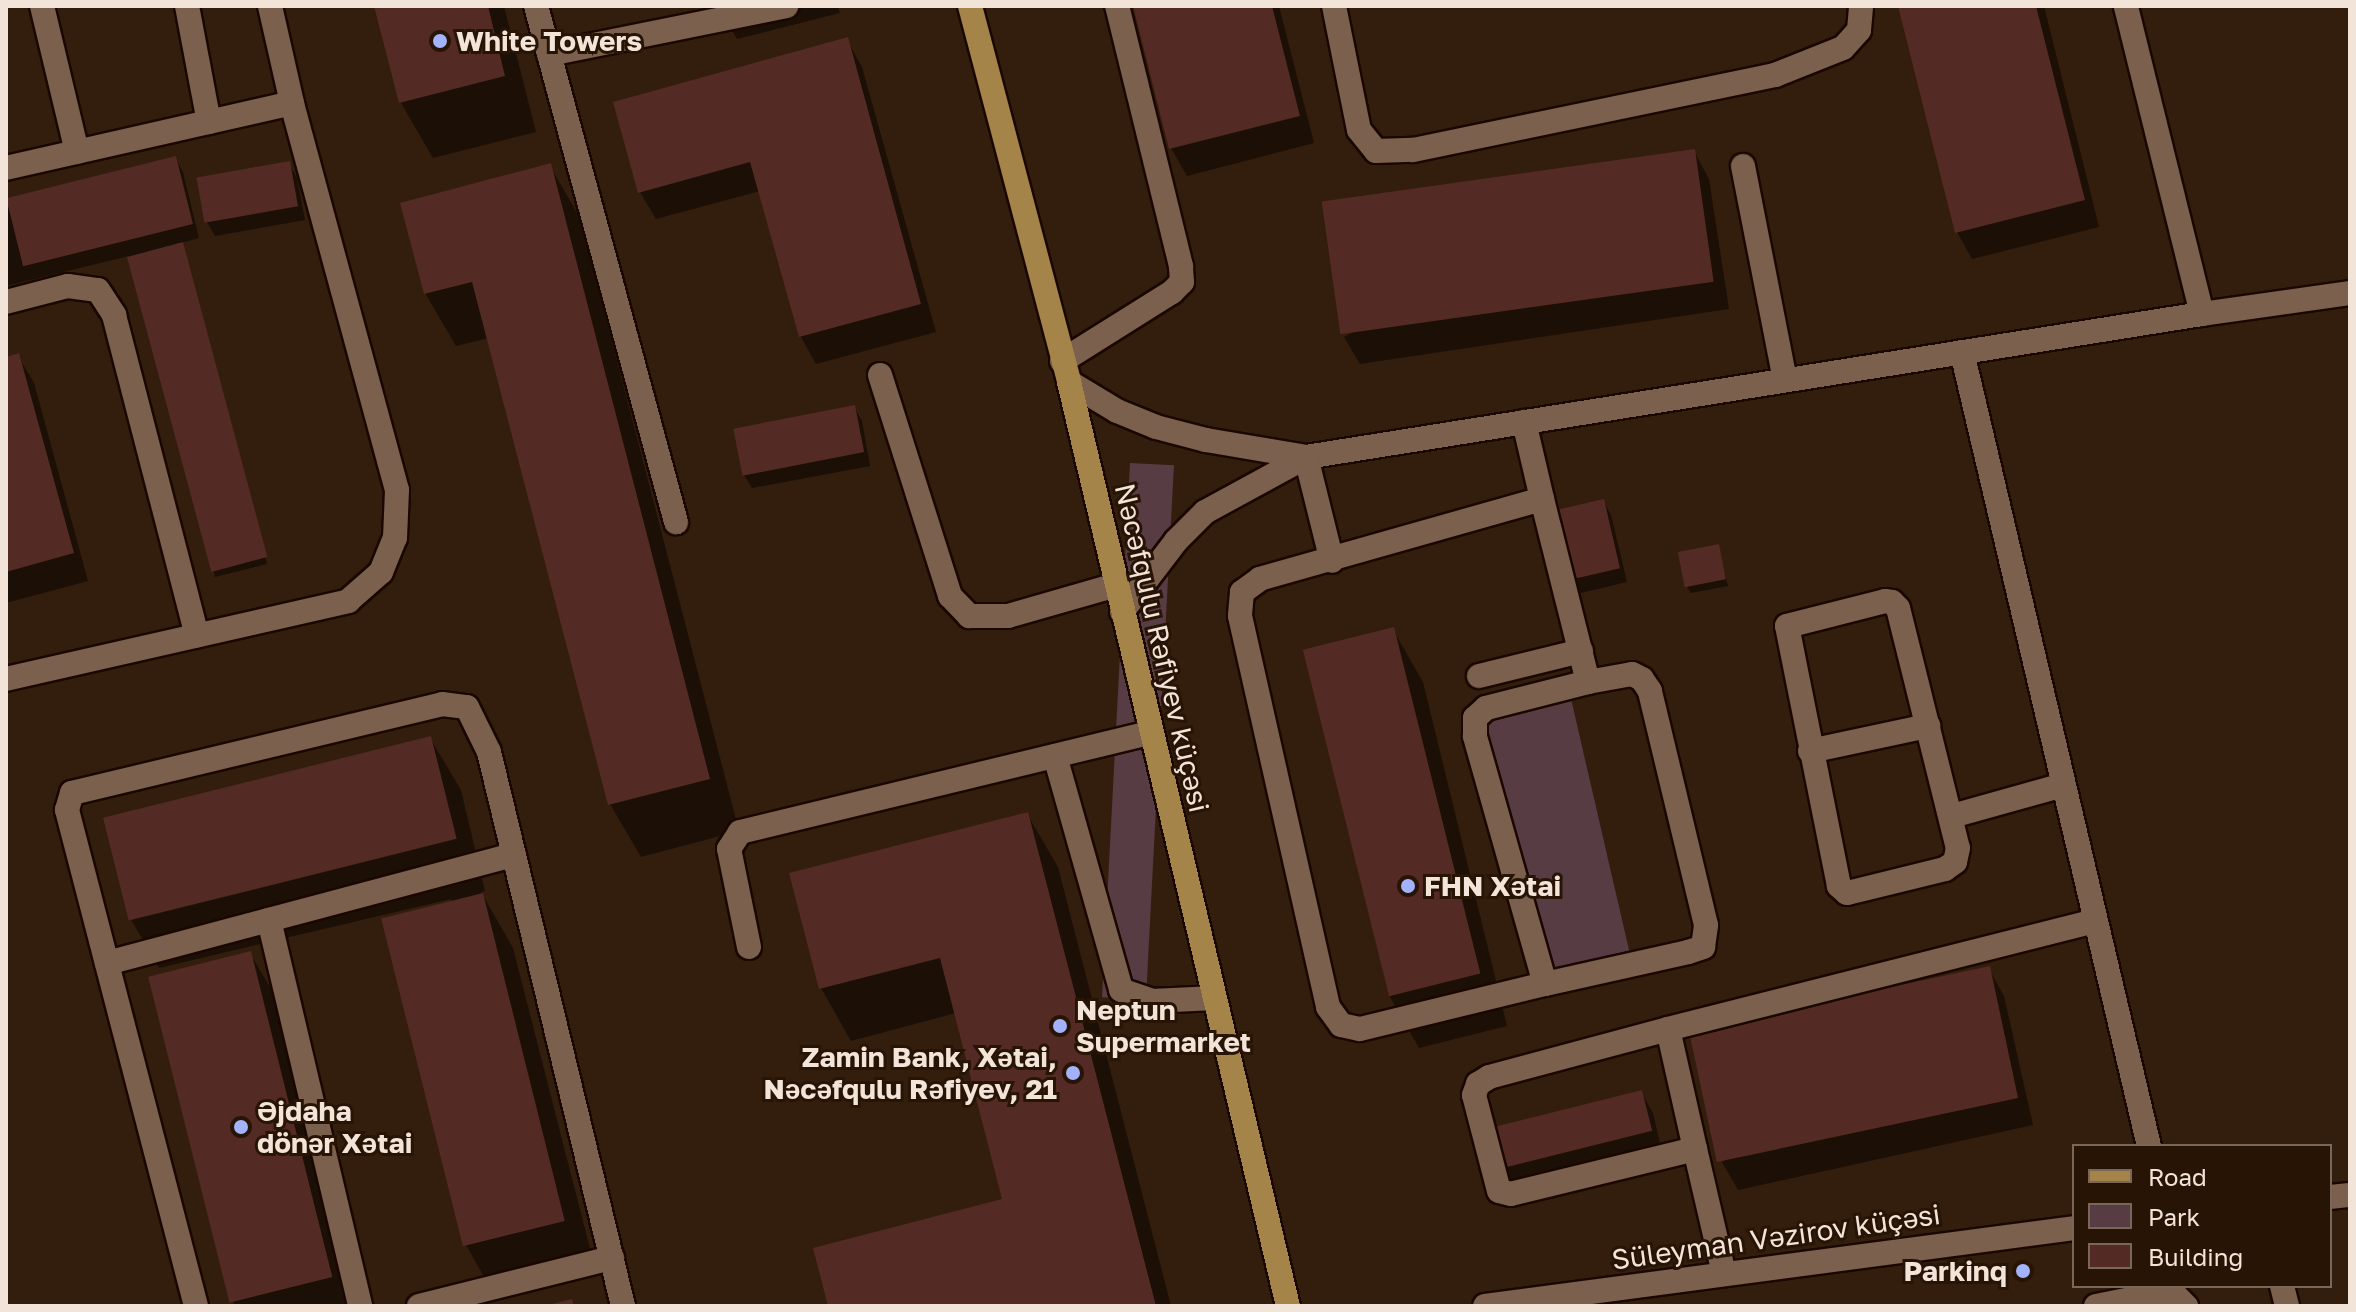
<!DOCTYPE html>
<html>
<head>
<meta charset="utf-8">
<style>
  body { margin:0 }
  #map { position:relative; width:2356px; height:1312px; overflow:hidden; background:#331d0c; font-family:"Golos Text",sans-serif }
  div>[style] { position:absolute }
  .green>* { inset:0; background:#583c44; transform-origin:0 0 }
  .shadow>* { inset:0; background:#0007 }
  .building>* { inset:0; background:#542a25; transform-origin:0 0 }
  .roads { filter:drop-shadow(2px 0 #1a0700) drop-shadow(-2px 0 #1a0700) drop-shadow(0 2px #1a0700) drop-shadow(0 -2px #1a0700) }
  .minor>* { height:24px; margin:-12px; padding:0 12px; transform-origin:12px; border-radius:12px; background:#7a604d }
  .major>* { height:24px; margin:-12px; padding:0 12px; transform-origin:12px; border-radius:12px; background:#a48449 }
  .dots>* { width:22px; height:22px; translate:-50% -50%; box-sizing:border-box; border:4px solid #281404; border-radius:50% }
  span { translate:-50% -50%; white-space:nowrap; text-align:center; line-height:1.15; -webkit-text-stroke:6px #281404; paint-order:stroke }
  .poi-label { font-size:28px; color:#f3e4da; font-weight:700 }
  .left { translate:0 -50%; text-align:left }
  .right { translate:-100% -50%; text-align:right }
  .street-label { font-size:28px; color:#f3e4da }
  .frame { position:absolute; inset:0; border:8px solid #f3e4da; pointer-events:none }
  .legend { position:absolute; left:2072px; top:1144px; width:260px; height:144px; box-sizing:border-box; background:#281404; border:2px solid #79675a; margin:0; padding:10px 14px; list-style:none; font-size:24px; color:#f3e4da }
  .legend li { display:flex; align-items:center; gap:16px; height:40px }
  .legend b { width:40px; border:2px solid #79675a }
</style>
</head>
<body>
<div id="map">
  <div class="green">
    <div style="left:1130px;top:463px;width:44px;height:535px;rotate:3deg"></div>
    <div style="left:1569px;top:690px;width:275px;height:103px;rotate:77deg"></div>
  </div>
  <div class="shadow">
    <div style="clip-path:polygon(376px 6px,504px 6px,536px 132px,433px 158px,401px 103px)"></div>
    <div style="clip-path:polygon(718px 6px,838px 6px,840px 13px,737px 39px)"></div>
    <div style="clip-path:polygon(1135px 6px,1279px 6px,1314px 143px,1187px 176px,1171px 148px)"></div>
    <div style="clip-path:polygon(1900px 6px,2044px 6px,2099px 227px,1972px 259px,1957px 232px)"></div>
    <div style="clip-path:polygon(847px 40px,862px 67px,936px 332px,816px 364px,801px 337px,760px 191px,656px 219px,640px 192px)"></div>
    <div style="clip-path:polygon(1694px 151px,1709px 179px,1729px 309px,1360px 364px,1344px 337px)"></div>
    <div style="clip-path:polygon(175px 158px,183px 172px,199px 238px,181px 243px,267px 564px,215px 577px,129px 256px,6px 286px,6px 200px)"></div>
    <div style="clip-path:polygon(289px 164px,297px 178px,305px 220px,215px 236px,207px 222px)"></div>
    <div style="clip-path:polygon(550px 166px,580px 218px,739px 831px,641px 857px,610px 804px,489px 338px,456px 346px,425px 293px)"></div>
    <div style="clip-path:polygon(18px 356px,34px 383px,88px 581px,6px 603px,6px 359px)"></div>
    <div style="clip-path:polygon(854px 407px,862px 421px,870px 466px,752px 488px,744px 475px)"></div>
    <div style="clip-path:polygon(1603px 501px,1611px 515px,1627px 582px,1581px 593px,1573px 579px)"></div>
    <div style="clip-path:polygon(1718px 547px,1728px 586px,1691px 593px,1687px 587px)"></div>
    <div style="clip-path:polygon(1393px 630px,1423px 682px,1507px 1026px,1419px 1048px,1389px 995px)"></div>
    <div style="clip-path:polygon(430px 738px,461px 790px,485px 891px,481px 892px,513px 948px,596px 1272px,496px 1298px,466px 1245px,451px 899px,159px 968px,129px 916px)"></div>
    <div style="clip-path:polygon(1027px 814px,1058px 867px,1171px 1306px,830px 1306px,1004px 1201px,956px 1013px,851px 1041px,821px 988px)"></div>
    <div style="clip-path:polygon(250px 953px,281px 1006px,357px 1306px,235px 1306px,233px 1302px,151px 978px)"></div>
    <div style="clip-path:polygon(1989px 969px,2004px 996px,2033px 1125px,1738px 1190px,1722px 1162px)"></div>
    <div style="clip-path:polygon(1641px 1092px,1653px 1113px,1662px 1152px,1508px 1188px,1496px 1167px)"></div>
  </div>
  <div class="building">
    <div style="clip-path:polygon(374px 6px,488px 6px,505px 76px,399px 103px)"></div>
    <div style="clip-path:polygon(1133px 6px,1272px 6px,1300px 116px,1169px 149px)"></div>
    <div style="clip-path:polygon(1898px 6px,2036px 6px,2085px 200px,1955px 233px)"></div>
    <div style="clip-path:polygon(848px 37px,921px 304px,799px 337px,750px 162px,638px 193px,613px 102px)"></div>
    <div style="left:1695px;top:149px;width:134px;height:377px;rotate:82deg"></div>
    <div style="left:176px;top:156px;width:70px;height:175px;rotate:76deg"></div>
    <div style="left:290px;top:161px;width:46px;height:95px;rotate:80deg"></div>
    <div style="clip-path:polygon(551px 163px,710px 779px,608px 805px,472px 282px,424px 294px,400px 203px)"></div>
    <div style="left:183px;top:242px;width:326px;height:58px;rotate:75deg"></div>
    <div style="clip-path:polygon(19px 353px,74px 553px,6px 572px,6px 357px)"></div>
    <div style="left:855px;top:405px;width:48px;height:124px;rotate:79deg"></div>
    <div style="left:1604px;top:499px;width:71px;height:51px;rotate:77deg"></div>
    <div style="left:1719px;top:544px;width:36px;height:42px;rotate:79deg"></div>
    <div style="left:1394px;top:627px;width:357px;height:94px;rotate:76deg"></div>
    <div style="left:431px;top:736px;width:106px;height:338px;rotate:76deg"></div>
    <div style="clip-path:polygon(1028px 812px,1156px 1306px,828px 1306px,813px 1248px,1002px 1199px,940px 958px,819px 989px,789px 873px)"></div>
    <div style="left:483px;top:893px;width:338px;height:105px;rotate:76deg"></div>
    <div style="left:251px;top:951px;width:336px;height:106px;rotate:76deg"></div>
    <div style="left:1990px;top:966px;width:135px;height:308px;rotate:78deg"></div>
    <div style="left:1642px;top:1090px;width:42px;height:161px;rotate:76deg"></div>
    <div style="clip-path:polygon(572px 1299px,574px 1306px,549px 1306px,548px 1305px)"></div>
  </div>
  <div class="roads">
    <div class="minor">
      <div style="left:42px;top:6px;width:150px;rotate:76.5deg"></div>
      <div style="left:187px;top:6px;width:118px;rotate:79.3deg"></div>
      <div style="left:536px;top:6px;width:535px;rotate:74.82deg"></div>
      <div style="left:1334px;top:6px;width:126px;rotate:78.6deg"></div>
      <div style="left:1359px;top:130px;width:27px;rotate:51deg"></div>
      <div style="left:1376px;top:151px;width:37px;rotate:-2deg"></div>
      <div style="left:1413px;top:150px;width:370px;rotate:-11.7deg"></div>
      <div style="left:1775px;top:75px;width:73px;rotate:-21.7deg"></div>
      <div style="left:1843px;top:48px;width:24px;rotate:-48deg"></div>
      <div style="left:1859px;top:30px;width:24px;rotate:-85deg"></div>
      <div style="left:549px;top:54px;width:242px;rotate:-11.4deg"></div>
      <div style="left:1743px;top:166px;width:218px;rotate:78.9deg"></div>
      <div style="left:6px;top:168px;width:293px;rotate:-12.8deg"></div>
      <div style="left:6px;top:302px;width:64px;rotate:-14.5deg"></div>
      <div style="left:68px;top:286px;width:30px;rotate:8deg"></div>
      <div style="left:98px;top:290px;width:30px;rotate:57deg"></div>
      <div style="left:114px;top:315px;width:331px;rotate:75.5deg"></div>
      <div style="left:2202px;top:314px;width:149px;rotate:-8.1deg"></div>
      <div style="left:1962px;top:352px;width:816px;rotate:76.75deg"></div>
      <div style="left:1062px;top:361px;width:130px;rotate:-32.1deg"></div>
      <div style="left:1172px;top:292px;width:14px;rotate:-45deg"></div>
      <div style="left:1182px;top:282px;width:16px;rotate:-94deg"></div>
      <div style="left:1181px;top:266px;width:268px;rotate:-103.8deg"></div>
      <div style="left:880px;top:375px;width:232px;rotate:72.4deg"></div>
      <div style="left:950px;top:596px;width:28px;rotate:46deg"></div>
      <div style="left:969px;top:616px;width:39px"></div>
      <div style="left:1008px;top:616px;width:112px;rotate:-16deg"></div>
      <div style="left:1069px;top:382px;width:56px;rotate:31.1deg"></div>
      <div style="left:1117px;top:411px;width:42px;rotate:22.3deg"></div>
      <div style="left:1156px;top:427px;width:52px;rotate:14.6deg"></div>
      <div style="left:1206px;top:440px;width:101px;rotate:9.6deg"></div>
      <div style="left:1306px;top:457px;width:907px;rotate:-9.07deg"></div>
      <div style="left:2202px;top:314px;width:317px;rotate:-103.9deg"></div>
      <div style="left:1524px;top:422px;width:79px;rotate:76.8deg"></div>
      <div style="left:1306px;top:457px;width:107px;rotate:76deg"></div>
      <div style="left:1885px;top:601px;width:7px;rotate:8deg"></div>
      <div style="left:1892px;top:602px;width:8px;rotate:45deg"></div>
      <div style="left:1898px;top:608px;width:247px;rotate:76deg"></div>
      <div style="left:1958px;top:848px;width:14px;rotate:102deg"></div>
      <div style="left:1955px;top:862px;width:12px;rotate:145deg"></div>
      <div style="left:1945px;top:869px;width:101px;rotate:166.2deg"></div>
      <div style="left:1847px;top:893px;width:11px;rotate:-139deg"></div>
      <div style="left:1839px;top:886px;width:265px;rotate:-101.3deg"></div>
      <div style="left:1787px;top:626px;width:101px;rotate:-14.3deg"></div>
      <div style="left:1122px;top:612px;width:89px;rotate:-52.7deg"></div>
      <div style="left:1176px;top:541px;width:41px;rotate:-45deg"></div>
      <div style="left:1205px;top:512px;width:115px;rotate:-28.6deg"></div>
      <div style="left:1479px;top:676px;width:105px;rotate:-13.8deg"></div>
      <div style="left:6px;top:679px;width:351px;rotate:-12.8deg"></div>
      <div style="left:348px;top:601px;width:44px;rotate:-41.3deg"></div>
      <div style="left:381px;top:572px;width:37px;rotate:-68deg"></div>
      <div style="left:395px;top:538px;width:48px;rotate:-87.6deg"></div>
      <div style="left:397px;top:490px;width:401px;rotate:-105.2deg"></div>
      <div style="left:292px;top:103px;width:99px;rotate:-102.8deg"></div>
      <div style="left:1810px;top:751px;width:121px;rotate:-12deg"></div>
      <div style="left:1055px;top:756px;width:243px;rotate:74.2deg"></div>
      <div style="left:1121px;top:990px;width:34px;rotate:19deg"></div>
      <div style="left:1153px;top:1001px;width:61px;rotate:-2.8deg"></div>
      <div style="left:1952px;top:816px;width:115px;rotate:-15.6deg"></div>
      <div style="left:269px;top:920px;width:397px;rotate:76.7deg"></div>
      <div style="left:749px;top:947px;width:100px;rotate:-101.5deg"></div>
      <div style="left:729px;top:849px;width:20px;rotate:-57deg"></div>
      <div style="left:740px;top:832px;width:422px;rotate:-13.6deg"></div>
      <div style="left:107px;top:963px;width:421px;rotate:-14.9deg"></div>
      <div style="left:1545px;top:984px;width:147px;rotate:-12.6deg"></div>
      <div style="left:1688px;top:952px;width:16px;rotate:-18deg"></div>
      <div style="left:1703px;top:947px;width:22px;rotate:-82deg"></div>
      <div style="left:1706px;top:925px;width:241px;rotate:-103.5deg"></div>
      <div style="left:1650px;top:691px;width:14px;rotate:-124deg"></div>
      <div style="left:1642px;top:679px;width:11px;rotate:-153deg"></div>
      <div style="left:1632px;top:674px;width:45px;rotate:169.7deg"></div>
      <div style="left:1588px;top:682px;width:189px;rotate:-104.1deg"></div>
      <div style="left:1542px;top:499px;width:293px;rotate:164.2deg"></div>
      <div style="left:1260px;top:579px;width:22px;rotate:144deg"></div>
      <div style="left:1242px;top:592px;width:24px;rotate:95deg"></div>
      <div style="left:1240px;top:616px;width:401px;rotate:77.3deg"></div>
      <div style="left:1328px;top:1007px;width:22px;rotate:54deg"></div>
      <div style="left:1341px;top:1025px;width:19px;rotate:12deg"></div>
      <div style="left:1360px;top:1029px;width:190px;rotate:-13.7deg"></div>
      <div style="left:1545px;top:984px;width:258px;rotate:-105.8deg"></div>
      <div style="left:1475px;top:736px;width:18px;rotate:-90deg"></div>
      <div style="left:1475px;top:718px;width:15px;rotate:-42deg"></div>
      <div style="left:1486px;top:708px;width:105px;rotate:-14.3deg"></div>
      <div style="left:1668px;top:1029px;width:123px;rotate:77.3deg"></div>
      <div style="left:1695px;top:1149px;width:189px;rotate:166.3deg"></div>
      <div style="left:1511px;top:1194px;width:12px;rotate:-166deg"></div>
      <div style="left:1499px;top:1191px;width:99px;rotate:-104.6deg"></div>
      <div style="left:1474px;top:1095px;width:12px;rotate:-70deg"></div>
      <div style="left:1478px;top:1084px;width:13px;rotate:-32deg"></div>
      <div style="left:1489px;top:1077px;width:185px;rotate:-15deg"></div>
      <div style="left:1668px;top:1029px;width:440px;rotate:-14.2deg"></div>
      <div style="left:1695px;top:1149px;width:128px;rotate:76.9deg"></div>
      <div style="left:2330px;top:1197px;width:20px;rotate:-6deg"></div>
      <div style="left:2282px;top:1286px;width:21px;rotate:76deg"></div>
      <div style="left:196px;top:1306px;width:513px;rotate:-104.58deg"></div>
      <div style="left:67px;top:810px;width:18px;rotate:-74deg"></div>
      <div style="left:72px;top:793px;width:381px;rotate:-13.5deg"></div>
      <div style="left:442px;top:704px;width:25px;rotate:7deg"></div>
      <div style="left:467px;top:707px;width:50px;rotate:63.9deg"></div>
      <div style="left:489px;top:752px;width:570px;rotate:76.4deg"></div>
      <div style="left:419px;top:1306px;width:199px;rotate:-14deg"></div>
      <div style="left:1485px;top:1306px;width:594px;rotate:-7.54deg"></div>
      <div style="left:2096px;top:1306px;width:66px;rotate:-11.3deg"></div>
      <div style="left:2161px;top:1293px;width:16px;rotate:14deg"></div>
      <div style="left:2177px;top:1297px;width:13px;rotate:45deg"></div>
    </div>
    <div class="major">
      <div style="left:970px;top:6px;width:389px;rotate:75.2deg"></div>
      <div style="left:1069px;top:382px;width:950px;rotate:76.67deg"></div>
    </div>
  </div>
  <div class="dots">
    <div style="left:440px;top:41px;background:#a3b2fd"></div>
    <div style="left:1408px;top:886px;background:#a3b2fd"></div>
    <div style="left:1060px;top:1026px;background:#a3b2fd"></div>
    <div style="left:1073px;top:1073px;background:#a3b2fd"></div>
    <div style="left:241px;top:1127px;background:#a3b2fd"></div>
    <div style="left:2023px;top:1271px;background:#a3b2fd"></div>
  </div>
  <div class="poi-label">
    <span class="left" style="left:456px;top:41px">White Towers</span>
    <span class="left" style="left:1424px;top:886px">FHN Xətai</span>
    <span class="left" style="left:1076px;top:1026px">Neptun<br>Supermarket</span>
    <span class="right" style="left:1057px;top:1073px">Zamin Bank, Xətai,<br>Nəcəfqulu Rəfiyev, 21</span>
    <span class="left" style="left:257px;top:1127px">Əjdaha<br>dönər Xətai</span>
    <span class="right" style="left:2007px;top:1271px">Parkinq</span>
  </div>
  <div class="street-label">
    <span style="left:1162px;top:648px;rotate:77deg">Nəcəfqulu Rəfiyev küçəsi</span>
    <span style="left:1776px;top:1237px;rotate:-8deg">Süleyman Vəzirov küçəsi</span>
  </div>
  <div class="frame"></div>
  <ul class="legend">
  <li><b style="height:10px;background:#a48449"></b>Road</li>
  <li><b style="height:22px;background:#583c44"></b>Park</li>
  <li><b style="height:22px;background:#542a25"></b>Building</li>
  </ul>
</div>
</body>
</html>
